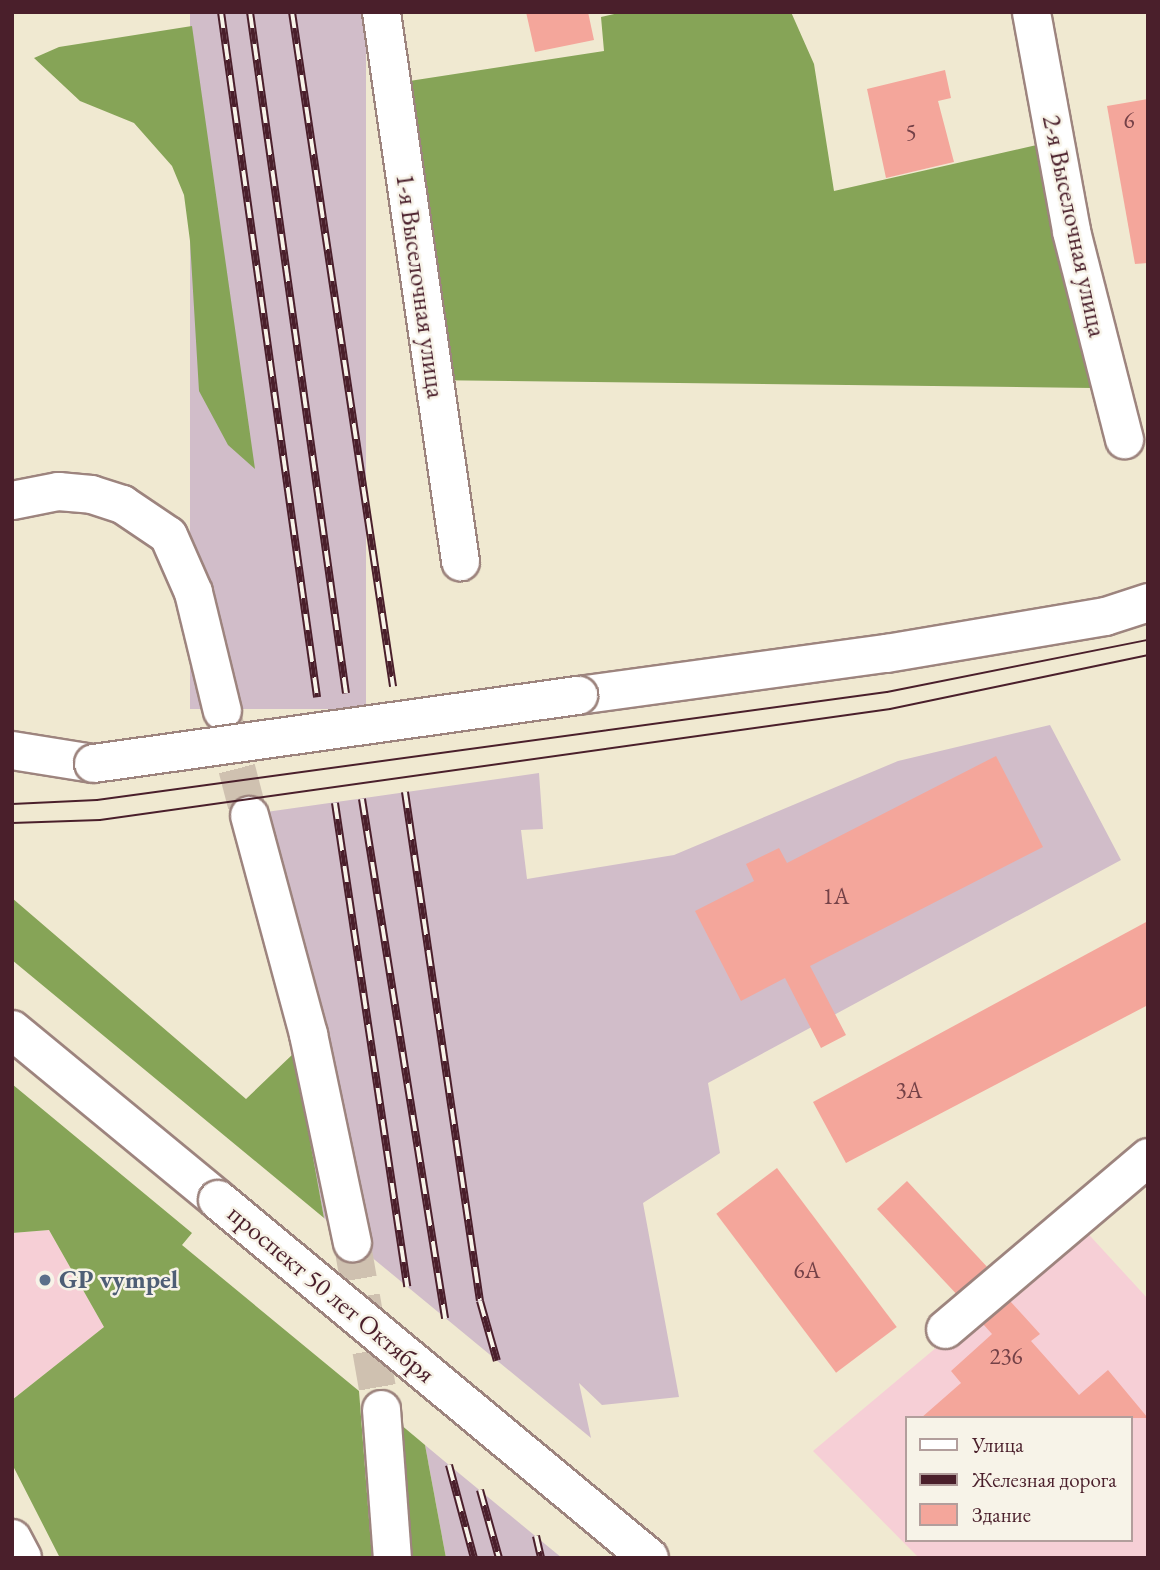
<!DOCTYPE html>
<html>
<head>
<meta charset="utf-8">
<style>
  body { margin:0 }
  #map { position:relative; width:1160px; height:1570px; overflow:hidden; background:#f0e9d1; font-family:"EB Garamond",serif }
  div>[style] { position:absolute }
  .built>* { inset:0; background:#f6cfd6 }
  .industrial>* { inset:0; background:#d1bdc9; transform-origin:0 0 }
  .forest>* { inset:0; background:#86a457 }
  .building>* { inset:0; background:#f4a69b; transform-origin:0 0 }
  .minor-tunnel>* { height:37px; margin-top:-18.5px; transform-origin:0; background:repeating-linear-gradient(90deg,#cfc1b0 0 37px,transparent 0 55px) }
  .roads { filter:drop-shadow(2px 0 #9d847e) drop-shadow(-2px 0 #9d847e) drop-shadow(0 2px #9d847e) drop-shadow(0 -2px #9d847e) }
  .minor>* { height:37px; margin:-18.5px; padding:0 18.5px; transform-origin:18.5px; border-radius:18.5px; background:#fff }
  .major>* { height:38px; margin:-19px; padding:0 19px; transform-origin:19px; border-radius:19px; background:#fff }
  .tram>* { height:2px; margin:-1px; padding:0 1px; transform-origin:1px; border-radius:1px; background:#4a1f2b }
  .rail>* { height:8px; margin-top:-4px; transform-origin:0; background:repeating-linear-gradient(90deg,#f7f3e8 0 16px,#4a1f2b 0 32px); box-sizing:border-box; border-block:2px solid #4a1f2b }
  .bridges { filter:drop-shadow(2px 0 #9d847e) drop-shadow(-2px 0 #9d847e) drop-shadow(0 2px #9d847e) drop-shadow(0 -2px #9d847e) }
  .minor-bridge>* { height:37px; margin:-18.5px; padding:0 18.5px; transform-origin:18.5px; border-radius:18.5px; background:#fff }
  .major-bridge>* { height:38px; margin:-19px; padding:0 19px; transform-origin:19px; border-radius:19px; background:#fff }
  .dots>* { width:19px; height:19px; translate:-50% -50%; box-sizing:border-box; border:4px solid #f7f3e8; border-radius:50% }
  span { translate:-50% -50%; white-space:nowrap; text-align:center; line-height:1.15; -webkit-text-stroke:5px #f7f3e8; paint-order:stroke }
  .number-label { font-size:23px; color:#744147 }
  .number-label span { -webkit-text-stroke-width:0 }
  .street-label { font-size:26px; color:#4a1f2b }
  .service-label { font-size:26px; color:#4e5e75; font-weight:700 }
  .left { translate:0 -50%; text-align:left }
  .frame { position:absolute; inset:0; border:14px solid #4a1f2b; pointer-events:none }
  .legend { position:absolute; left:905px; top:1416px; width:228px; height:126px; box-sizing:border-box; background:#f7f3e8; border:2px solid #b29e9c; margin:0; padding:9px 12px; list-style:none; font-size:21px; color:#4a1f2b }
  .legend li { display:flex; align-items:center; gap:14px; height:35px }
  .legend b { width:35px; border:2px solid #b29e9c }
</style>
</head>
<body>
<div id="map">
  <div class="built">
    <div style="clip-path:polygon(evenodd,1081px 1226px,1148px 1299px,1148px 1558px,919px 1558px,813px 1451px,1081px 1226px,906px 1418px,1130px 1418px,1130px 1540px,906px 1540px,906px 1418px)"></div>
    <div style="clip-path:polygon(49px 1230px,104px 1327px,12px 1400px,12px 1233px)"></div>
  </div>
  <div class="industrial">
    <div style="left:190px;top:12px;width:176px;height:697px"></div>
    <div style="clip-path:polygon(1050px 725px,1121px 860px,708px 1083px,720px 1153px,643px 1203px,679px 1397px,602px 1405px,579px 1383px,591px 1438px,324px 1218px,278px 981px,232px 817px,539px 773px,543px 829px,521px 830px,527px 879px,674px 855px,898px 761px)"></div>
    <div style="clip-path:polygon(425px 1445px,449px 1465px,562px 1558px,446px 1558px)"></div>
  </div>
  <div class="forest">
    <div style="clip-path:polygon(623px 12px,791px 12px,814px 64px,834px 191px,1041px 144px,1093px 388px,422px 380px,377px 86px,604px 51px,601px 17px)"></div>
    <div style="clip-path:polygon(192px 26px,255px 469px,228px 445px,199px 391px,190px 241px,184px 195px,172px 166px,134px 123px,80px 101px,34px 58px,59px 47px)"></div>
    <div style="clip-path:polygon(12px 898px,246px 1099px,294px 1053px,324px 1218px,12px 960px)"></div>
    <div style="clip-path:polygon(12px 1084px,192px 1233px,182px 1245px,359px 1391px,372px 1558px,60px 1558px,12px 1464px,12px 1400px,104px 1327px,49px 1230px,12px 1233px)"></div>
    <div style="clip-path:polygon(400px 1424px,425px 1445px,446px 1558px,409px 1558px)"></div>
  </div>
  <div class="building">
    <div style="clip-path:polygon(526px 12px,588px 12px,594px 40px,535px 52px)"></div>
    <div style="clip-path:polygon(945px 70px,951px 98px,938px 101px,954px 162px,886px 178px,867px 89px)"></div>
    <div style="clip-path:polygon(1148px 99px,1148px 263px,1135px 264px,1107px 106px)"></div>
    <div style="clip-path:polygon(996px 756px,1043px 847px,810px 966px,846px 1035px,821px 1048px,785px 978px,741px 1001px,695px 911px,754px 881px,746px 864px,779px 848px,787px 863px)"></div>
    <div style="clip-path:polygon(1148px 921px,1148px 1005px,846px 1163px,813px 1102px)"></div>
    <div style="left:777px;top:1168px;width:199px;height:76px;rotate:53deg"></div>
    <div style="left:907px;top:1181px;width:117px;height:41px;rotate:47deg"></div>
    <div style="clip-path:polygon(1010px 1301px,1040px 1334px,1031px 1341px,1079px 1395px,1108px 1370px,1148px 1418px,921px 1418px,961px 1383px,951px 1371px,992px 1334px,983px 1324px)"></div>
  </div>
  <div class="minor-tunnel">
    <div style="left:223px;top:715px;width:103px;rotate:75.4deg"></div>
    <div style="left:352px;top:1242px;width:169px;rotate:80.1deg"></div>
  </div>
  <div class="roads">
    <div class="minor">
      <div style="left:381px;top:12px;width:555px;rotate:81.81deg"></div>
      <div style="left:1031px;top:12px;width:223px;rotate:79.6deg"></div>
      <div style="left:1071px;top:231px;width:215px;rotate:75.7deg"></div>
      <div style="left:12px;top:500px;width:47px;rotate:-11.1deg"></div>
      <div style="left:58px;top:491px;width:33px;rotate:5deg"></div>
      <div style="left:91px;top:494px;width:33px;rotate:18deg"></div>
      <div style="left:122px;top:504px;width:55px;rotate:34deg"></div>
      <div style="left:168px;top:535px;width:62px;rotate:66.3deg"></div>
      <div style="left:193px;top:592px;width:122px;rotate:76.3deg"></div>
      <div style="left:578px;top:695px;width:311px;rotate:-7.8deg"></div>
      <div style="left:886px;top:653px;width:222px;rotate:-9.6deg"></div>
      <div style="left:1105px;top:616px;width:45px;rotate:-18deg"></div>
      <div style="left:12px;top:750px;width:82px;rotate:9.1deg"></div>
      <div style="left:249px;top:815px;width:227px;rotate:74.9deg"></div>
      <div style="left:308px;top:1034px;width:213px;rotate:78.1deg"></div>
      <div style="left:945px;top:1329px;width:266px;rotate:-40.3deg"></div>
      <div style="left:381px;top:1409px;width:149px;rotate:85.8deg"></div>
    </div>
    <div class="major">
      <div style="left:12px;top:1030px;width:267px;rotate:39.5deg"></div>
      <div style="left:12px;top:1539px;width:21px;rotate:62deg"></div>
    </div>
  </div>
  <div class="tram">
    <div style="left:12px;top:804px;width:85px;rotate:-2.7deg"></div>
    <div style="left:97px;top:800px;width:797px;rotate:-7.78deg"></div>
    <div style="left:887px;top:692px;width:266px;rotate:-11.3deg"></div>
    <div style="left:12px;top:823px;width:88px;rotate:-2deg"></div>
    <div style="left:100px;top:820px;width:798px;rotate:-8deg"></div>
    <div style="left:890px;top:709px;width:264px;rotate:-11.8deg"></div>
  </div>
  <div class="rail">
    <div style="left:221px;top:12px;width:692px;rotate:82.02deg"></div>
    <div style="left:250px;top:12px;width:688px;rotate:81.98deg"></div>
    <div style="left:292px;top:12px;width:682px;rotate:81.48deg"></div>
    <div style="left:405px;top:792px;width:514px;rotate:81.62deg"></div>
    <div style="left:480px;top:1301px;width:62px;rotate:74.2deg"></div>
    <div style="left:362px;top:799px;width:526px;rotate:80.91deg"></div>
    <div style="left:335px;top:803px;width:489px;rotate:81.5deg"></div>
    <div style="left:449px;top:1465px;width:96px;rotate:75deg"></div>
    <div style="left:480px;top:1490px;width:71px;rotate:74.4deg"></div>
    <div style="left:536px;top:1536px;width:23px;rotate:77deg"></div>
  </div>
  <div class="bridges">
    <div class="minor-bridge">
      <div style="left:93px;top:763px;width:490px;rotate:-8deg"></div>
    </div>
    <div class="major-bridge">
      <div style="left:218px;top:1200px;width:560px;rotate:39.71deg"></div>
    </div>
  </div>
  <div class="dots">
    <div style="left:45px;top:1280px;background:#5c6f8a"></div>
  </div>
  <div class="number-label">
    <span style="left:1129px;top:120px">6</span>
    <span style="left:911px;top:132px">5</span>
    <span style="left:836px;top:896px">1А</span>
    <span style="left:909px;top:1090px">3А</span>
    <span style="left:807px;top:1270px">6А</span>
    <span style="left:1006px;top:1356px">236</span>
  </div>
  <div class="street-label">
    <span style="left:1074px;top:226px;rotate:78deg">2-я Выселочная улица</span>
    <span style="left:420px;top:286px;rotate:82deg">1-я Выселочная улица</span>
    <span style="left:331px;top:1294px;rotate:40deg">проспект 50 лет Октября</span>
  </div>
  <div class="service-label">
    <span class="left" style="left:59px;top:1280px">GP vympel</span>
  </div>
  <div class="frame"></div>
  <ul class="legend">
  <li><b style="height:9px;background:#fff"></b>Улица</li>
  <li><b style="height:9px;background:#4a1f2b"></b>Железная дорога</li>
  <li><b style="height:19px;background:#f4a69b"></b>Здание</li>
  </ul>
</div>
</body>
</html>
